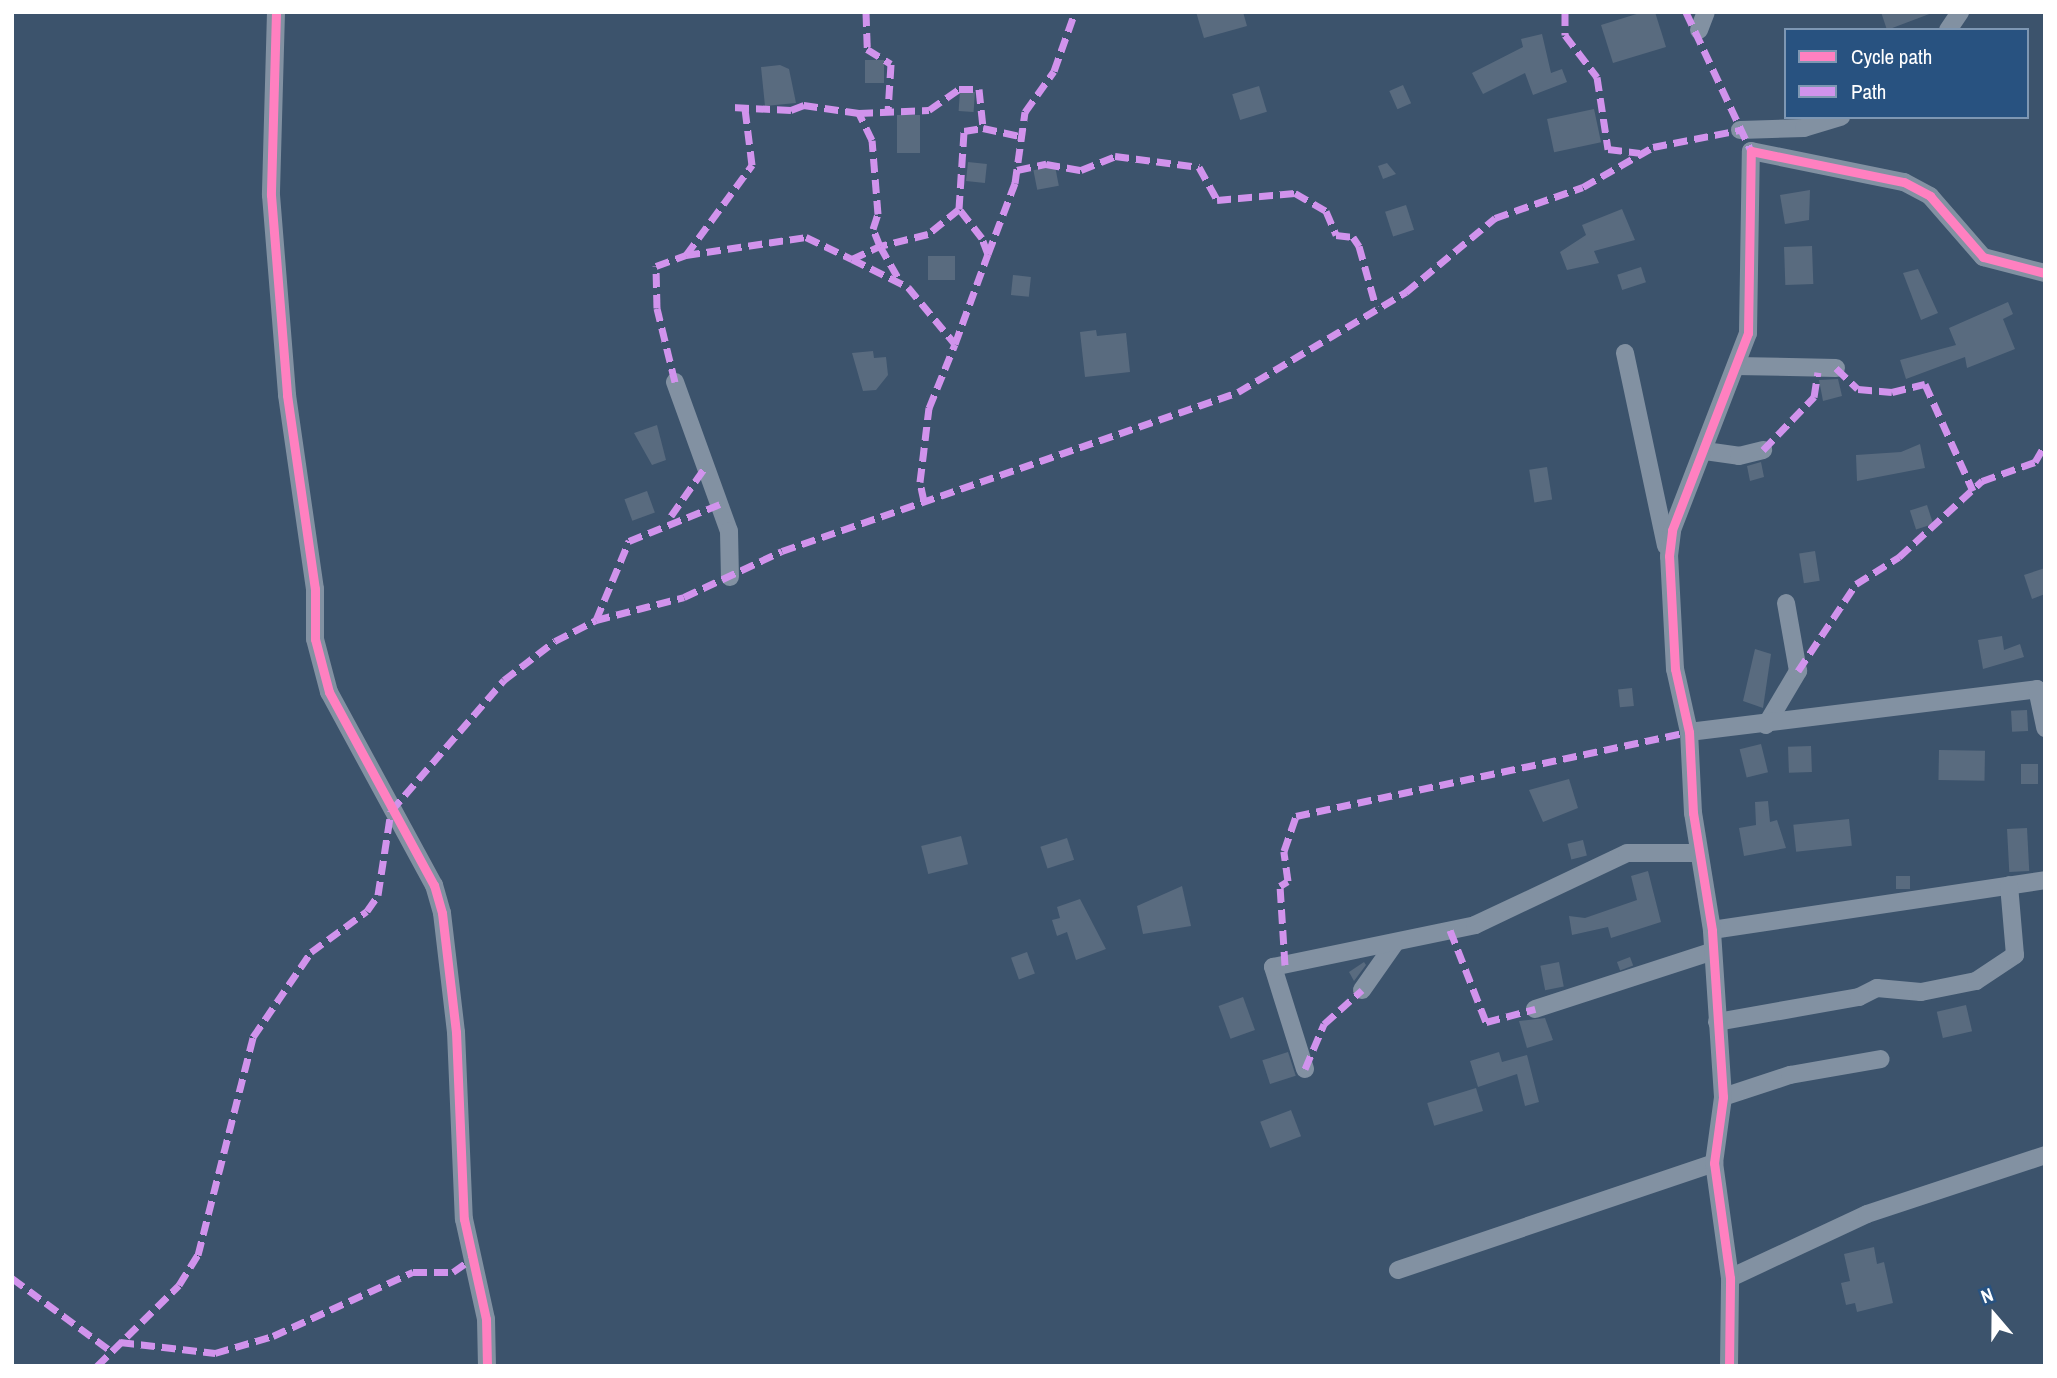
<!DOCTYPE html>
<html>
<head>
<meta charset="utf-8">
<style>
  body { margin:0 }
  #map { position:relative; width:2057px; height:1378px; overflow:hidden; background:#3c536c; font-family:"Archivo Narrow",sans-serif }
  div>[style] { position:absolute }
  .building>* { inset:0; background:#596b7f; transform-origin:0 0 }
  .minor>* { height:18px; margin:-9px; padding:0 9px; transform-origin:9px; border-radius:9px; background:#8291a2 }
  .quiet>* { height:7px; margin-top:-3.5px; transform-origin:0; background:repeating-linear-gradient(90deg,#d193ec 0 14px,transparent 0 21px) }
  .cycleway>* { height:9px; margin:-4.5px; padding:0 4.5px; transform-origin:4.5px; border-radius:4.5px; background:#ff80c0 }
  span { translate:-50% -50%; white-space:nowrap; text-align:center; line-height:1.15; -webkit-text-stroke:6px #285280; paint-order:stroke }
  .frame { position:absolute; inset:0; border:14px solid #fff; pointer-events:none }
  .legend { position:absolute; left:1784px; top:28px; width:245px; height:91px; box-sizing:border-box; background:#285280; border:2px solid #7e97b3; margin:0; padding:9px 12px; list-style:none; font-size:21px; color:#fff }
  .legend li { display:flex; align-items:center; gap:14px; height:35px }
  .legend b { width:35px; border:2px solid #7e97b3 }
  .north { position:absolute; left:1959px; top:1280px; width:70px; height:70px; -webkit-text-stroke:5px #285280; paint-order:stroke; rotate:340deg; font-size:19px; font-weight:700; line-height:28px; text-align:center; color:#fff }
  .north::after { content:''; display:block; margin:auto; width:24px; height:32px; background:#fff; clip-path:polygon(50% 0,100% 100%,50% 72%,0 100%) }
</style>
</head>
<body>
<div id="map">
  <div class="building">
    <div style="clip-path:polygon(1196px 12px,1243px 12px,1247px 26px,1204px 38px)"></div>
    <div style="clip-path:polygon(1643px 12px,1655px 12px,1666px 47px,1613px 63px,1601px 25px)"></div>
    <div style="clip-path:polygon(1881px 12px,1932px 12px,1932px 13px,1887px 30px)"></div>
    <div style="clip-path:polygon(1542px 34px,1551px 73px,1562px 69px,1567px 82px,1533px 95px,1525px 73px,1483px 94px,1472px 73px,1523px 47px,1521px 39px)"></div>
    <div style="left:865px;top:60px;width:19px;height:23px"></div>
    <div style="clip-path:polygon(780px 65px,789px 69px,796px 103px,765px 106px,761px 67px)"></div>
    <div style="left:1403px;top:85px;width:20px;height:15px;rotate:66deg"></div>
    <div style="left:1259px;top:86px;width:27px;height:28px;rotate:73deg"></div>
    <div style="left:960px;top:91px;width:15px;height:20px;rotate:4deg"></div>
    <div style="left:1594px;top:109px;width:34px;height:48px;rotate:78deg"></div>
    <div style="left:897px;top:115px;width:23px;height:38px"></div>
    <div style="left:968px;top:162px;width:19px;height:19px;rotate:6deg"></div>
    <div style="clip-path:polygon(1387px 163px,1396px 174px,1383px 179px,1378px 166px)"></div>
    <div style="left:1055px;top:166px;width:20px;height:22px;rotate:79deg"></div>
    <div style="clip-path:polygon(1810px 190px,1809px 220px,1785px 224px,1780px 195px)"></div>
    <div style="left:1406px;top:205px;width:26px;height:22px;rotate:72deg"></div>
    <div style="clip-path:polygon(1622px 209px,1635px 240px,1594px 251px,1599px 263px,1567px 270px,1560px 252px,1586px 235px,1582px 225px)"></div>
    <div style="left:1812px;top:246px;width:38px;height:28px;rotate:88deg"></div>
    <div style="left:928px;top:256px;width:27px;height:24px"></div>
    <div style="left:1641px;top:267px;width:16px;height:25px;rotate:72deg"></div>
    <div style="clip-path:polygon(1918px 269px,1938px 313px,1921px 320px,1903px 273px)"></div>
    <div style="left:1013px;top:275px;width:18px;height:20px;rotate:6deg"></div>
    <div style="clip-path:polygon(2008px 302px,2013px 314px,2003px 319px,2015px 349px,1967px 368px,1965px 357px,1906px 379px,1900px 360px,1956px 345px,1949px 328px)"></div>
    <div style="clip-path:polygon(1096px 330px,1097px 336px,1126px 333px,1130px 372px,1085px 377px,1080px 332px)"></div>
    <div style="clip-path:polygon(873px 351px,874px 358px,886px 357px,888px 375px,876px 390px,863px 391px,852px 353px)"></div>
    <div style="clip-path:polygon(1838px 379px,1842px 396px,1823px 401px,1819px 380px)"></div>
    <div style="clip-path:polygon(657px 425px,666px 460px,652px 465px,634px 433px)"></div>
    <div style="clip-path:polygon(1920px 444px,1925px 468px,1857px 481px,1856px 455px,1901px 452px)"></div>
    <div style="clip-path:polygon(1761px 462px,1764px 477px,1750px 481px,1747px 466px)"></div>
    <div style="left:1547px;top:467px;width:33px;height:18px;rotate:81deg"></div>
    <div style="left:647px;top:491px;width:23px;height:24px;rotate:70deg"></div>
    <div style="left:1927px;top:505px;width:20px;height:18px;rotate:72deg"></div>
    <div style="left:1815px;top:551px;width:30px;height:16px;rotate:81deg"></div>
    <div style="clip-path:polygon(2045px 568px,2045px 594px,2032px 599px,2024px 575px)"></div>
    <div style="clip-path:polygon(2002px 636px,2004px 650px,2020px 644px,2024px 657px,1983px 669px,1978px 640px)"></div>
    <div style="clip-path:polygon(1755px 649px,1771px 654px,1763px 708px,1743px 701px)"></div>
    <div style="left:1632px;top:688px;width:18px;height:14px;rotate:84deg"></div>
    <div style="left:2027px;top:710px;width:21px;height:16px;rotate:87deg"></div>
    <div style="left:1761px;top:744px;width:29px;height:22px;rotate:76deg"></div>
    <div style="left:1811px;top:746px;width:26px;height:23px;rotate:88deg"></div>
    <div style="left:1939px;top:750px;width:46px;height:30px;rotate:1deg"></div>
    <div style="left:2021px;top:764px;width:17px;height:20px"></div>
    <div style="clip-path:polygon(1569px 779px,1578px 808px,1543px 822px,1529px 790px)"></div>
    <div style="clip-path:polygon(1768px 801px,1770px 822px,1777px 820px,1786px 848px,1744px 856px,1739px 828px,1756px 825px,1755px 802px)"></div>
    <div style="left:1849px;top:819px;width:27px;height:56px;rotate:84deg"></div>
    <div style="left:2027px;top:828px;width:43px;height:20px;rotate:87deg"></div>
    <div style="left:961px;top:836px;width:29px;height:41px;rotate:76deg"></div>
    <div style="left:1067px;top:838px;width:23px;height:28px;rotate:72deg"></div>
    <div style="left:1583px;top:840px;width:16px;height:16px;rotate:76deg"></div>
    <div style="clip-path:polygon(1648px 871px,1661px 922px,1611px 938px,1608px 927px,1572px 935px,1569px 916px,1585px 918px,1637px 900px,1631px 876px)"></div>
    <div style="left:1910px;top:876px;width:13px;height:14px;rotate:90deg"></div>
    <div style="clip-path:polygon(1182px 886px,1191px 926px,1143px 934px,1137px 906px)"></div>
    <div style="clip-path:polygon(1080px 899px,1106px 949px,1076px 960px,1067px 932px,1057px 936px,1052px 920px,1060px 918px,1057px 907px)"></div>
    <div style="left:1027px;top:952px;width:23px;height:17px;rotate:70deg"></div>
    <div style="left:1630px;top:957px;width:9px;height:14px;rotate:69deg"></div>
    <div style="clip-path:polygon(1364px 962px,1366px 965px,1354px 981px,1349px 972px)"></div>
    <div style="left:1559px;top:962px;width:25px;height:19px;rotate:79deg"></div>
    <div style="left:1243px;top:997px;width:35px;height:26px;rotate:70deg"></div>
    <div style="left:1966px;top:1005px;width:27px;height:30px;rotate:77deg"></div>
    <div style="clip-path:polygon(1545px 1018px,1553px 1040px,1527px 1048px,1519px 1021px)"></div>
    <div style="left:1288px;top:1052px;width:25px;height:27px;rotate:72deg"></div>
    <div style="clip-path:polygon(1499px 1052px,1502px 1062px,1527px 1055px,1539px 1102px,1525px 1106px,1517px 1074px,1478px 1087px,1470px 1061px)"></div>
    <div style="left:1476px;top:1088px;width:24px;height:51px;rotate:73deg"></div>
    <div style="left:1291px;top:1110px;width:28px;height:33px;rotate:69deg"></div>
    <div style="clip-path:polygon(1874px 1247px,1877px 1264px,1884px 1262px,1893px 1303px,1857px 1312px,1855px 1303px,1846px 1305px,1841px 1283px,1850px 1281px,1844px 1254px)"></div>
  </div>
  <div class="minor">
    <div style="left:276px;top:12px;width:183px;rotate:91.6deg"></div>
    <div style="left:271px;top:195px;width:201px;rotate:85.4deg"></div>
    <div style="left:287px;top:395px;width:196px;rotate:81.8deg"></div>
    <div style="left:315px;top:589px;width:50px;rotate:90deg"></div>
    <div style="left:315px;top:639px;width:55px;rotate:75.2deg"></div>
    <div style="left:329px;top:692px;width:220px;rotate:61.5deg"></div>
    <div style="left:434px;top:885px;width:29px;rotate:74deg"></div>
    <div style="left:442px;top:913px;width:120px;rotate:83.3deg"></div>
    <div style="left:456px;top:1032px;width:187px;rotate:87.6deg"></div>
    <div style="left:464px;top:1219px;width:102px;rotate:77.6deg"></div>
    <div style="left:486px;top:1319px;width:47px;rotate:88.8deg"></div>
    <div style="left:1699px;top:30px;width:19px;rotate:-69deg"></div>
    <div style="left:1948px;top:30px;width:22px;rotate:-56deg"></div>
    <div style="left:1740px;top:130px;width:64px;rotate:-1.8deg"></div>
    <div style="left:1804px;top:128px;width:39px;rotate:-17deg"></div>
    <div style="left:1625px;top:353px;width:197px;rotate:78deg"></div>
    <div style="left:1736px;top:366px;width:100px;rotate:1.1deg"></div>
    <div style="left:675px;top:382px;width:158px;rotate:70.1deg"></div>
    <div style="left:729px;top:531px;width:46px;rotate:88.8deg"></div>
    <div style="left:1705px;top:451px;width:34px;rotate:8deg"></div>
    <div style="left:1739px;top:456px;width:25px;rotate:-14deg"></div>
    <div style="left:1766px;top:725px;width:63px;rotate:-59.3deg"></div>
    <div style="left:1798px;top:671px;width:69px;rotate:-100deg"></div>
    <div style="left:1689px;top:732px;width:351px;rotate:-7deg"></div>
    <div style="left:2037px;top:689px;width:40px;rotate:78deg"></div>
    <div style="left:1712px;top:930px;width:337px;rotate:-8.5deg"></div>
    <div style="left:1362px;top:990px;width:57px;rotate:-54.9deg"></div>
    <div style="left:1535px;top:1009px;width:187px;rotate:-18deg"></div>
    <div style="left:1717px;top:1022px;width:144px;rotate:-10deg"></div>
    <div style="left:1859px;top:997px;width:20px;rotate:-27deg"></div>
    <div style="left:1877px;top:988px;width:44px;rotate:5.2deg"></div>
    <div style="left:1921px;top:992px;width:56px;rotate:-11.3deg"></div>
    <div style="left:1976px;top:981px;width:47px;rotate:-33.7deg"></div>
    <div style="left:2015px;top:955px;width:70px;rotate:-94.9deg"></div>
    <div style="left:1305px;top:1069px;width:107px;rotate:-107.4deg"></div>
    <div style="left:1273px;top:967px;width:206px;rotate:-11.7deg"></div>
    <div style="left:1475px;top:925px;width:168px;rotate:-25.3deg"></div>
    <div style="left:1627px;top:853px;width:72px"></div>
    <div style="left:1723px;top:1097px;width:71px;rotate:-18.2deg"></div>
    <div style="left:1790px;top:1075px;width:92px;rotate:-10deg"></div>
    <div style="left:1398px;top:1270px;width:334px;rotate:-18.7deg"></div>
    <div style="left:1730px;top:1278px;width:151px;rotate:-25deg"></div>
    <div style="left:1867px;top:1214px;width:188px;rotate:-18.3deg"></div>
    <div style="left:1729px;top:1366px;width:88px;rotate:-89.3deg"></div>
    <div style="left:1730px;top:1278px;width:116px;rotate:-97.9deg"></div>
    <div style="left:1714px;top:1163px;width:67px;rotate:-82.2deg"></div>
    <div style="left:1723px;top:1097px;width:167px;rotate:-93.8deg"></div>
    <div style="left:1712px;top:930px;width:119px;rotate:-99.2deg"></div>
    <div style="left:1693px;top:813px;width:81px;rotate:-92.8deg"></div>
    <div style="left:1689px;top:732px;width:65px;rotate:-102.5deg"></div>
    <div style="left:1675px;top:669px;width:113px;rotate:-93deg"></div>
    <div style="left:1669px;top:556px;width:26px;rotate:-83deg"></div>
    <div style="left:1672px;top:530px;width:211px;rotate:-68.9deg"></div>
    <div style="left:1748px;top:333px;width:182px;rotate:-89.1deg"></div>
    <div style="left:1751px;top:151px;width:156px;rotate:11.5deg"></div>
    <div style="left:1904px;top:182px;width:30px;rotate:28deg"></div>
    <div style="left:1930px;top:196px;width:81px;rotate:49deg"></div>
    <div style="left:1983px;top:257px;width:64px;rotate:14.5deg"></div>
  </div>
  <div class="quiet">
    <div style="left:866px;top:12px;width:37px;rotate:88deg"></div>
    <div style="left:867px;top:49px;width:28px;rotate:32deg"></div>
    <div style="left:891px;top:64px;width:48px;rotate:93.6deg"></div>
    <div style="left:1565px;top:12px;width:23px;rotate:90deg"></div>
    <div style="left:1565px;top:35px;width:53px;rotate:52.7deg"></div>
    <div style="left:1597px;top:77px;width:73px;rotate:81.3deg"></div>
    <div style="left:1608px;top:149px;width:32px;rotate:7deg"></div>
    <div style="left:1686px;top:12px;width:153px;rotate:64.9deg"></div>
    <div style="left:859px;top:113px;width:70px;rotate:-2.5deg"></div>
    <div style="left:929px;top:110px;width:37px;rotate:-35deg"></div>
    <div style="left:959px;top:89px;width:20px"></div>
    <div style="left:979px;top:89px;width:39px;rotate:84deg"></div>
    <div style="left:983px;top:128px;width:42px;rotate:12.4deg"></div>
    <div style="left:1017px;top:170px;width:30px;rotate:-12deg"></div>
    <div style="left:1046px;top:164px;width:36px;rotate:10deg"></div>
    <div style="left:1081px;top:170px;width:37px;rotate:-22deg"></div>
    <div style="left:1115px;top:156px;width:85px;rotate:7.5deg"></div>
    <div style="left:1199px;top:167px;width:38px;rotate:61deg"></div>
    <div style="left:1217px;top:200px;width:78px;rotate:-5.1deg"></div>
    <div style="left:1295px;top:193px;width:36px;rotate:30deg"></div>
    <div style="left:1326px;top:211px;width:26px;rotate:67deg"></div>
    <div style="left:1336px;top:235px;width:17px;rotate:7deg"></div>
    <div style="left:1353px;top:237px;width:11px;rotate:56deg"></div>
    <div style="left:1359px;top:246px;width:63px;rotate:74.4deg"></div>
    <div style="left:959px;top:209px;width:78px;rotate:-86.3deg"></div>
    <div style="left:964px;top:131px;width:19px;rotate:-9deg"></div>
    <div style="left:988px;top:254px;width:76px;rotate:-69.2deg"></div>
    <div style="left:1015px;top:183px;width:72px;rotate:-82deg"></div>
    <div style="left:1025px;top:112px;width:50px;rotate:-54.7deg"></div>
    <div style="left:1054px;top:71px;width:63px;rotate:-70.4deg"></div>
    <div style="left:686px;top:255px;width:112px;rotate:-53.7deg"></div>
    <div style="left:752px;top:165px;width:56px;rotate:-97.1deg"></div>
    <div style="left:852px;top:259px;width:63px;rotate:26.6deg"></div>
    <div style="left:908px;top:287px;width:74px;rotate:50.5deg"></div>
    <div style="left:955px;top:344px;width:96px;rotate:-69.9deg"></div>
    <div style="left:988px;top:254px;width:17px;rotate:-111deg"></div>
    <div style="left:982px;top:238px;width:37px;rotate:-128deg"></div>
    <div style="left:959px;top:209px;width:40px;rotate:141deg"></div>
    <div style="left:928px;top:234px;width:49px;rotate:166deg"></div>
    <div style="left:880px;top:246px;width:40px;rotate:60.3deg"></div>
    <div style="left:1836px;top:368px;width:30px;rotate:44deg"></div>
    <div style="left:1858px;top:389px;width:34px;rotate:5deg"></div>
    <div style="left:1892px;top:392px;width:34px;rotate:-14deg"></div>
    <div style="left:1925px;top:384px;width:117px;rotate:65.8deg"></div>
    <div style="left:675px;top:382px;width:76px;rotate:-103.7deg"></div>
    <div style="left:657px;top:308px;width:42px;rotate:-91.4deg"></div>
    <div style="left:656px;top:266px;width:32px;rotate:-20deg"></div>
    <div style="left:686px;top:255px;width:121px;rotate:-8.5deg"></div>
    <div style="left:806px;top:237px;width:51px;rotate:25.6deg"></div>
    <div style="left:852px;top:259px;width:31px;rotate:-25deg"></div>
    <div style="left:880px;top:246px;width:18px;rotate:-112deg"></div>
    <div style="left:873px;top:229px;width:16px;rotate:-72deg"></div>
    <div style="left:878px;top:214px;width:74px;rotate:-94.6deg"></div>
    <div style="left:872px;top:140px;width:30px;rotate:-116deg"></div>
    <div style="left:859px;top:113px;width:56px;rotate:-171.7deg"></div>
    <div style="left:804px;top:105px;width:14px;rotate:159deg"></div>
    <div style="left:791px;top:110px;width:59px;rotate:-177.1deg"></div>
    <div style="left:1763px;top:450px;width:74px;rotate:-46.1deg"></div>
    <div style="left:1814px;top:397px;width:25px;rotate:-81deg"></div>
    <div style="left:924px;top:501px;width:19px;rotate:-102deg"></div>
    <div style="left:920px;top:482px;width:75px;rotate:-83.1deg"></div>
    <div style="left:929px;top:408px;width:69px;rotate:-67.9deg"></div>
    <div style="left:671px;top:516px;width:61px;rotate:-55deg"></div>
    <div style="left:596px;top:620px;width:86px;rotate:-67.3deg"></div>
    <div style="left:629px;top:541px;width:98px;rotate:-22.1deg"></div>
    <div style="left:1798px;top:671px;width:105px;rotate:-56.3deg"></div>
    <div style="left:1856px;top:584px;width:51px;rotate:-32.1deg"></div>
    <div style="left:1899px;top:557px;width:113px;rotate:-42.5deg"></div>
    <div style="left:1982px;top:481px;width:56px;rotate:-19.7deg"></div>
    <div style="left:2035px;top:462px;width:20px;rotate:-60deg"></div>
    <div style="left:1450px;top:930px;width:99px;rotate:68.6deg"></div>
    <div style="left:1486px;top:1022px;width:51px;rotate:-14.9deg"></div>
    <div style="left:1285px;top:965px;width:79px;rotate:-93.6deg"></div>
    <div style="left:1280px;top:886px;width:9px;rotate:-32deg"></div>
    <div style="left:1288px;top:881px;width:30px;rotate:-98deg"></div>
    <div style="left:1284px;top:851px;width:37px;rotate:-71deg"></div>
    <div style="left:1296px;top:816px;width:402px;rotate:-12.1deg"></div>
    <div style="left:1305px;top:1069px;width:49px;rotate:-67.1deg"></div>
    <div style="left:1324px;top:1024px;width:51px;rotate:-41.8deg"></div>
    <div style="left:12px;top:1278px;width:123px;rotate:36.4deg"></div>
    <div style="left:120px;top:1342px;width:96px;rotate:6.6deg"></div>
    <div style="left:215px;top:1353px;width:60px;rotate:-16.3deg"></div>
    <div style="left:273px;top:1336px;width:154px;rotate:-24.6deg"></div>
    <div style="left:413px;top:1272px;width:40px"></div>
    <div style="left:453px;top:1272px;width:24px;rotate:-35deg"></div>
    <div style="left:97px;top:1366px;width:115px;rotate:-44.6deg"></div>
    <div style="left:179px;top:1285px;width:36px;rotate:-58deg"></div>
    <div style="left:198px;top:1255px;width:225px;rotate:-75.8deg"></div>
    <div style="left:253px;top:1037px;width:103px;rotate:-55.7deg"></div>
    <div style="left:311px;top:952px;width:69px;rotate:-36.2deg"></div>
    <div style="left:367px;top:911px;width:19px;rotate:-55deg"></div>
    <div style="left:378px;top:895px;width:85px;rotate:-81.2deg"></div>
    <div style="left:391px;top:811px;width:173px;rotate:-49.2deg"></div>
    <div style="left:504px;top:680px;width:64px;rotate:-37.4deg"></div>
    <div style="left:555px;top:641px;width:46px;rotate:-27.1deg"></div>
    <div style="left:596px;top:620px;width:91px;rotate:-14.6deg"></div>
    <div style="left:684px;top:597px;width:108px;rotate:-25.1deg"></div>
    <div style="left:782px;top:551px;width:483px;rotate:-19.2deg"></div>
    <div style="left:1238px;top:392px;width:196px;rotate:-30.8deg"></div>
    <div style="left:1406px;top:292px;width:116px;rotate:-39.7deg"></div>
    <div style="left:1495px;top:218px;width:93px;rotate:-19.4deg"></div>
    <div style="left:1583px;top:187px;width:81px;rotate:-29.7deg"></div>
    <div style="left:1653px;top:147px;width:89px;rotate:-11.1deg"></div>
  </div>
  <div class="cycleway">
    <div style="left:276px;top:12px;width:183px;rotate:91.6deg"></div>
    <div style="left:271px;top:195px;width:201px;rotate:85.4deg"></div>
    <div style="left:287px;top:395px;width:196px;rotate:81.8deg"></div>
    <div style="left:315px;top:589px;width:50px;rotate:90deg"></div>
    <div style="left:315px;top:639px;width:55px;rotate:75.2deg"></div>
    <div style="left:329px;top:692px;width:220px;rotate:61.5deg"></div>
    <div style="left:434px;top:885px;width:29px;rotate:74deg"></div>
    <div style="left:442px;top:913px;width:120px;rotate:83.3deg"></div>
    <div style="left:456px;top:1032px;width:187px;rotate:87.6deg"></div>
    <div style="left:464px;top:1219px;width:102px;rotate:77.6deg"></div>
    <div style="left:486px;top:1319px;width:47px;rotate:88.8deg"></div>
    <div style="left:1729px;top:1366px;width:88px;rotate:-89.3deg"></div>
    <div style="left:1730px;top:1278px;width:116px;rotate:-97.9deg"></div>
    <div style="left:1714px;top:1163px;width:67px;rotate:-82.2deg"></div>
    <div style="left:1723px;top:1097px;width:167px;rotate:-93.8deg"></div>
    <div style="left:1712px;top:930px;width:119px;rotate:-99.2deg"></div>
    <div style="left:1693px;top:813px;width:81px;rotate:-92.8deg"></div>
    <div style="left:1689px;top:732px;width:65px;rotate:-102.5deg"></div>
    <div style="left:1675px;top:669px;width:113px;rotate:-93deg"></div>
    <div style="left:1669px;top:556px;width:26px;rotate:-83deg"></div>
    <div style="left:1672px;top:530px;width:211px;rotate:-68.9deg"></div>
    <div style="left:1748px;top:333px;width:182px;rotate:-89.1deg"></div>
    <div style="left:1751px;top:151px;width:156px;rotate:11.5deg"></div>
    <div style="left:1904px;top:182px;width:30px;rotate:28deg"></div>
    <div style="left:1930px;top:196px;width:81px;rotate:49deg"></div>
    <div style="left:1983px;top:257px;width:64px;rotate:14.5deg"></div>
  </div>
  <div class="frame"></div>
  <ul class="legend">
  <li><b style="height:9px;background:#ff80c0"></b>Cycle path</li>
  <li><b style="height:9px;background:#d193ec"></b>Path</li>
  </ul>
  <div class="north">N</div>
</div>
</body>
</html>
